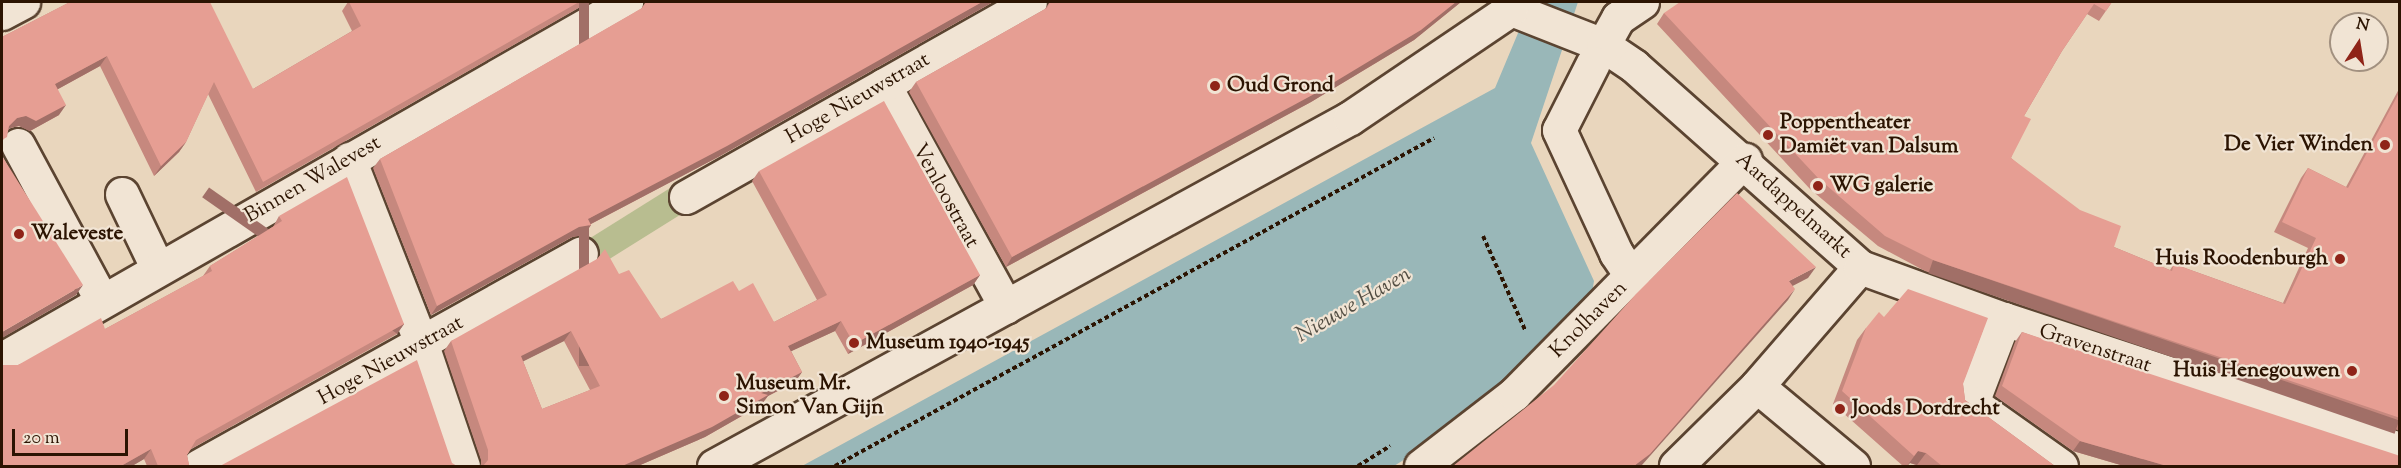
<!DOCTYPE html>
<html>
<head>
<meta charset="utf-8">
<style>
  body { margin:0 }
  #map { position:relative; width:2401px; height:468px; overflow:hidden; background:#e9d6bd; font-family:"Sorts Mill Goudy",serif }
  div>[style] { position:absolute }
  .green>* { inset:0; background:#b8bd90; transform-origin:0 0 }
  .water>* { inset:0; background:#99b7b8 }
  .path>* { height:4px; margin-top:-2px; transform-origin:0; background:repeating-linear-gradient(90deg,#2c1402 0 4.5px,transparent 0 7.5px) }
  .roads { filter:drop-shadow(2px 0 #5b4431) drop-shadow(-2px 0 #5b4431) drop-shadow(0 2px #5b4431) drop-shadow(0 -2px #5b4431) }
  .minor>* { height:33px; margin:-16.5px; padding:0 16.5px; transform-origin:16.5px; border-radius:16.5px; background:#f1e4d4 }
  .wall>* { inset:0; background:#c6887e }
  .shaded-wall>* { inset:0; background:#a16f67; transform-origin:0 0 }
  .building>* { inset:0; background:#e69e93 }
  .dots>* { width:16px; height:16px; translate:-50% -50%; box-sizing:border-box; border:3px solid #f1e4d4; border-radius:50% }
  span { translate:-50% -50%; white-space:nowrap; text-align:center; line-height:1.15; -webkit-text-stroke:4.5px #f1e4d4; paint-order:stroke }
  .poi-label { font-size:21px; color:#2c1402; font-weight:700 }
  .left { translate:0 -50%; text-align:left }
  .right { translate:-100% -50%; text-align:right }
  .street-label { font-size:21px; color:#2c1402 }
  .water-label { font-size:22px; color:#524d42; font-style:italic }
  .frame { position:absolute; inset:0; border:3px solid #2c1402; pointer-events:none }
  .north { position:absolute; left:2329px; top:12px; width:60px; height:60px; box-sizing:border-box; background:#f1e4d4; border:2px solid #a29180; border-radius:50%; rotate:12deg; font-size:16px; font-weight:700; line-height:24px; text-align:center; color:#2c1402 }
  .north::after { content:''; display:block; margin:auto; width:21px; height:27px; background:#8f2418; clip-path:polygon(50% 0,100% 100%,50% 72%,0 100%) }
  .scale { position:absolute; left:12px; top:429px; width:116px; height:27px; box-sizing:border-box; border:3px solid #2c1402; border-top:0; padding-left:8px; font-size:18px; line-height:21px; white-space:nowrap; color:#2c1402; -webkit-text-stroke:4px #f1e4d4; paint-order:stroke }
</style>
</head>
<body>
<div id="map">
  <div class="green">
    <div style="left:675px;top:185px;width:28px;height:107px;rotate:58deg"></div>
  </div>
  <div class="water">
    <div style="clip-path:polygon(1531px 2px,1578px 2px,1531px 143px,1594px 281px,1592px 293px,1532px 356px,1426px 446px,1394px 466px,802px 466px,1495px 88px)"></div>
  </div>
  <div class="path">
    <div style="left:1483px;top:236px;width:103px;rotate:65.9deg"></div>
    <div style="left:835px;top:466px;width:683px;rotate:-28.7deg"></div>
    <div style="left:1358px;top:466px;width:38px;rotate:-32deg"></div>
  </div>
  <div class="roads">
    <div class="minor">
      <div style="left:1511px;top:9px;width:99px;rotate:21.4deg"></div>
      <div style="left:1603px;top:45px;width:37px;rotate:34deg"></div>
      <div style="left:1634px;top:66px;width:302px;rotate:41.6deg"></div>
      <div style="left:1860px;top:267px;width:157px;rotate:130.9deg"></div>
      <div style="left:1757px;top:386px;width:114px;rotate:135.4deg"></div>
      <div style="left:2px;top:13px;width:24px;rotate:-28deg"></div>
      <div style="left:1603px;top:45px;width:31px;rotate:-61deg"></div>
      <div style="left:1618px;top:18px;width:29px;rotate:-34deg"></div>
      <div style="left:1593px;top:63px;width:75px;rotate:116.9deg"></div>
      <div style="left:1559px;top:130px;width:136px;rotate:65.1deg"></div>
      <div style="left:1616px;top:253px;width:29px;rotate:56deg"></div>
      <div style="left:884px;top:85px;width:253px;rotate:61.2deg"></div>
      <div style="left:18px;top:145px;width:177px;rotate:61.7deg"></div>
      <div style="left:349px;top:159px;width:200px;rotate:68.6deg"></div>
      <div style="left:422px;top:345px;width:128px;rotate:71.3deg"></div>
      <div style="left:122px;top:194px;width:83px;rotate:64.4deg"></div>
      <div style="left:686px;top:197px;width:395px;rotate:-29.5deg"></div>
      <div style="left:1860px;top:267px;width:153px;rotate:19.9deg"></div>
      <div style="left:2004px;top:319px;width:417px;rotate:18.2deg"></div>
      <div style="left:2004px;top:319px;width:90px;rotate:110.9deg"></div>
      <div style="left:1972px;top:403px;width:109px;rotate:35.3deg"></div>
      <div style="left:2px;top:359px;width:719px;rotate:-29.77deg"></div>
      <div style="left:1757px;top:386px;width:125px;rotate:39.8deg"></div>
      <div style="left:199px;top:466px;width:437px;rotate:-29.1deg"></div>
      <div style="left:714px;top:466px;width:725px;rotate:-28.69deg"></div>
      <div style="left:1350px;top:118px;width:194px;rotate:-34.1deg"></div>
      <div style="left:1421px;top:466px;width:118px;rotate:-37.7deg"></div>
      <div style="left:1514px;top:394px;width:329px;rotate:-45.4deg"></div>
    </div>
  </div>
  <div class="wall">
    <div style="clip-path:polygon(70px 2px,253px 89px,352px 31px,342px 11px,348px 2px,589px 2px,256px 192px,208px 94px,186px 142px,179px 152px,154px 176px,100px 66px,58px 89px,59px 115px,30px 131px,19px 126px,10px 128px,8px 130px,2px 37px)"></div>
    <div style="clip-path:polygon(644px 2px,993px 2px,720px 156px,591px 224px,591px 225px,584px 235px,572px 237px,431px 315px,373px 168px,380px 159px,641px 9px,645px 3px)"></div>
    <div style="clip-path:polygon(1048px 2px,1461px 2px,1414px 40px,1311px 102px,1006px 267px,909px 92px,916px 82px,1045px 9px,1049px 3px)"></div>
    <div style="clip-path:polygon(2112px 2px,2099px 21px,2087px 14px,2062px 51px,2024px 116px,2011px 158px,2114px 247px,2170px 270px,2174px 264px,2283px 303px,2308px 248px,2274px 232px,2301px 178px,2308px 168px,2346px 187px,2400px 87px,2400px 431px,1925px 271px,1878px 246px,1810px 189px,1657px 24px,1664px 13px)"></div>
    <div style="clip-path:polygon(evenodd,759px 171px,980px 275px,973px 285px,848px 354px,835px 331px,791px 351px,802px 372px,795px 382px,768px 396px,761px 405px,705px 437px,638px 466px,481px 466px,481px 460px,444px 351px,451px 341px,619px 274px,661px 319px,739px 291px,774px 322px,817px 300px,752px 181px,759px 171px,564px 341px,590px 390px,542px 409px,523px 361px,564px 341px)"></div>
    <div style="clip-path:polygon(279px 216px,404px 324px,397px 334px,191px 449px,187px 455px,189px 465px,192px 466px,147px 466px,144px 459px,132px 466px,2px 466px,18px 365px,105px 329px,203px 276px,210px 266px,273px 227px)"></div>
    <div style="clip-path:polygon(1866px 328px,1963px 384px,1965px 400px,2055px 466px,1919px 466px,1910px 463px,1907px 466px,1903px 466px,1833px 404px,1857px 340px)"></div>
    <div style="clip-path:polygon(2022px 332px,2400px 466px,2124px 466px,2073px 451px,1995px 396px,2015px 342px)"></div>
  </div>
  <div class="shaded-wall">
    <div style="left:579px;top:2px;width:10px;height:364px"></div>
    <div style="clip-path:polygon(982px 2px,993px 2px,720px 156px,587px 226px,591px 225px,584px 235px,572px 237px,431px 315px,437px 306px,588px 219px)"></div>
    <div style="clip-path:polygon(1456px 2px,1461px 2px,1414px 40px,1311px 102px,1006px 267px,1012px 257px)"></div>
    <div style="clip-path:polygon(107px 56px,100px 66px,49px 94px,55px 84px)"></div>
    <div style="clip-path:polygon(66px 105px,59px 115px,30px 131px,19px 126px,10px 128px,2px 136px,9px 126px,17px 118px)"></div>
    <div style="clip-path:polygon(186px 142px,179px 152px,154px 176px,161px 166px)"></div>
    <div style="left:1933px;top:260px;width:493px;height:14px;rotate:19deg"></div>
    <div style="clip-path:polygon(1816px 267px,1808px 278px,1781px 292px,1789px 281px)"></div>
    <div style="clip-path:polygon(980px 275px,973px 285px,848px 354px,854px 344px)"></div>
    <div style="clip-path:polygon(83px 285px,76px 295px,2px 338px,2px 332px)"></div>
    <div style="clip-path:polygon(1795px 289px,1788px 300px,1642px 465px,1640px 466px,1634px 466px)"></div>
    <div style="clip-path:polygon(841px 321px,835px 331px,781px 356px,788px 346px)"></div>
    <div style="left:404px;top:324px;width:12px;height:238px;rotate:125deg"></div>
    <div style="clip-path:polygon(571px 331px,564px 341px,514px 366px,521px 356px)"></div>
    <div style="clip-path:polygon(802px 372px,795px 382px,768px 396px,761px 405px,705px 437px,638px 466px,622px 466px)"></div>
    <div style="clip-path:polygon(2080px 441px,2167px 466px,2124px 466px,2073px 451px)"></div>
    <div style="clip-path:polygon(151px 449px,144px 459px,132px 466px,121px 466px)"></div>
    <div style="clip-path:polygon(1918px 451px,1926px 453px,1917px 465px,1910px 463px,1907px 466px)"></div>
  </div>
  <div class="building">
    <div style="clip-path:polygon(70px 2px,210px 2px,253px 89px,361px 26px,349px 2px,579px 2px,263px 182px,214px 82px,186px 142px,161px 166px,107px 56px,55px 84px,66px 105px,36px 121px,26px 116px,17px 118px,9px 126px,7px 137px,2px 140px,2px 37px)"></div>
    <div style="clip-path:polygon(646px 2px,982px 2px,727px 146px,588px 219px,591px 225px,579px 227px,437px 306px,380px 159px,642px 8px)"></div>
    <div style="clip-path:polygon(1050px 2px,1456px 2px,1421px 30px,1318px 92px,1012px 257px,916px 82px,1047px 8px)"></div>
    <div style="clip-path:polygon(1680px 2px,2112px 2px,2106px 11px,2094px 4px,2062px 51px,2024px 116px,2031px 119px,2011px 158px,2080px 210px,2121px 226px,2114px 247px,2172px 271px,2174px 264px,2285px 304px,2316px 238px,2282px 222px,2308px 168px,2348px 188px,2400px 91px,2400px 418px,1933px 260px,1885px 236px,1818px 178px,1664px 13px)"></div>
    <div style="clip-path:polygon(evenodd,884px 101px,980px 275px,854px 344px,841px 321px,788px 346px,802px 372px,761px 393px,768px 395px,712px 427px,622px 466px,483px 466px,488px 460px,488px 450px,451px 341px,597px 259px,605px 249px,619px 274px,629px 270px,661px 319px,733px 281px,739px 291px,753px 283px,774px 322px,827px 295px,759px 171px,884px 101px,571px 331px,600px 386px,542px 409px,521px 356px,571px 331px)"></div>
    <div style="clip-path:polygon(2px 156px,83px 285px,2px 332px)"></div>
    <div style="clip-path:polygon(347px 177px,404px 324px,196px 440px,187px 455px,189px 465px,192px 466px,158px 466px,151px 449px,121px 466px,2px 466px,2px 365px,18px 365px,101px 318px,105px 329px,212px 271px,210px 266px,282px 221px,279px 216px)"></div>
    <div style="clip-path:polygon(1737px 193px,1816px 267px,1789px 281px,1795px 289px,1650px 454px,1634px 466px,1453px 466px,1554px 385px,1636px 294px)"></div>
    <div style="clip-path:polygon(1908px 289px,1988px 318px,1963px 384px,1965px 400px,2055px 466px,1942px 466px,1926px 453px,1918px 451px,1914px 456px,1842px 391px,1866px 328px,1879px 312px,1884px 317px)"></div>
    <div style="clip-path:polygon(2022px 332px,2400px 456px,2400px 466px,2167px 466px,2080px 441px,2002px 386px)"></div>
    <div style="clip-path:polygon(417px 360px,452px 463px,457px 466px,220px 466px)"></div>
  </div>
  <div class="dots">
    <div style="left:1215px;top:86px;background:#8f2418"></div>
    <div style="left:1768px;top:135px;background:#8f2418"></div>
    <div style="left:2385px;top:145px;background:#8f2418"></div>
    <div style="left:1818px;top:186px;background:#8f2418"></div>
    <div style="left:19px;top:234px;background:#8f2418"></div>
    <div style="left:2340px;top:259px;background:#8f2418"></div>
    <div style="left:854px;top:343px;background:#8f2418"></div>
    <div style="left:2352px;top:371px;background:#8f2418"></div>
    <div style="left:724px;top:396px;background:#8f2418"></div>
    <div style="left:1840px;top:409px;background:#8f2418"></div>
  </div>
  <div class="poi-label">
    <span class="left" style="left:1227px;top:86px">Oud Grond</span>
    <span class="left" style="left:1780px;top:135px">Poppentheater<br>Damiët van Dalsum</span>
    <span class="right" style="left:2373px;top:145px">De Vier Winden</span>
    <span class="left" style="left:1830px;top:186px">WG galerie</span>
    <span class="left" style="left:31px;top:234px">Waleveste</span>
    <span class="right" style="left:2328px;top:259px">Huis Roodenburgh</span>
    <span class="left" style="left:866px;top:343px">Museum 1940-1945</span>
    <span class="right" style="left:2340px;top:371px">Huis Henegouwen</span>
    <span class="left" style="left:736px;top:396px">Museum Mr.<br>Simon Van Gijn</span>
    <span class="left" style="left:1852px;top:409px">Joods Dordrecht</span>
  </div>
  <div class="street-label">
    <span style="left:858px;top:99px;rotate:-30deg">Hoge Nieuwstraat</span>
    <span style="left:313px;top:180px;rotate:-30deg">Binnen Walevest</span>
    <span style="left:945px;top:196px;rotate:61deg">Venloostraat</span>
    <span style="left:1793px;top:206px;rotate:42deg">Aardappelmarkt</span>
    <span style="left:1589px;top:320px;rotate:-45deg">Knolhaven</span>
    <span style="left:2095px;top:349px;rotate:18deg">Gravenstraat</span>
    <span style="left:391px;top:361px;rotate:-29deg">Hoge Nieuwstraat</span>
  </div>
  <div class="water-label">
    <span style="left:1354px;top:306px;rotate:-30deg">Nieuwe Haven</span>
  </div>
  <div class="frame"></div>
  <div class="north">N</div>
  <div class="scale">20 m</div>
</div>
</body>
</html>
